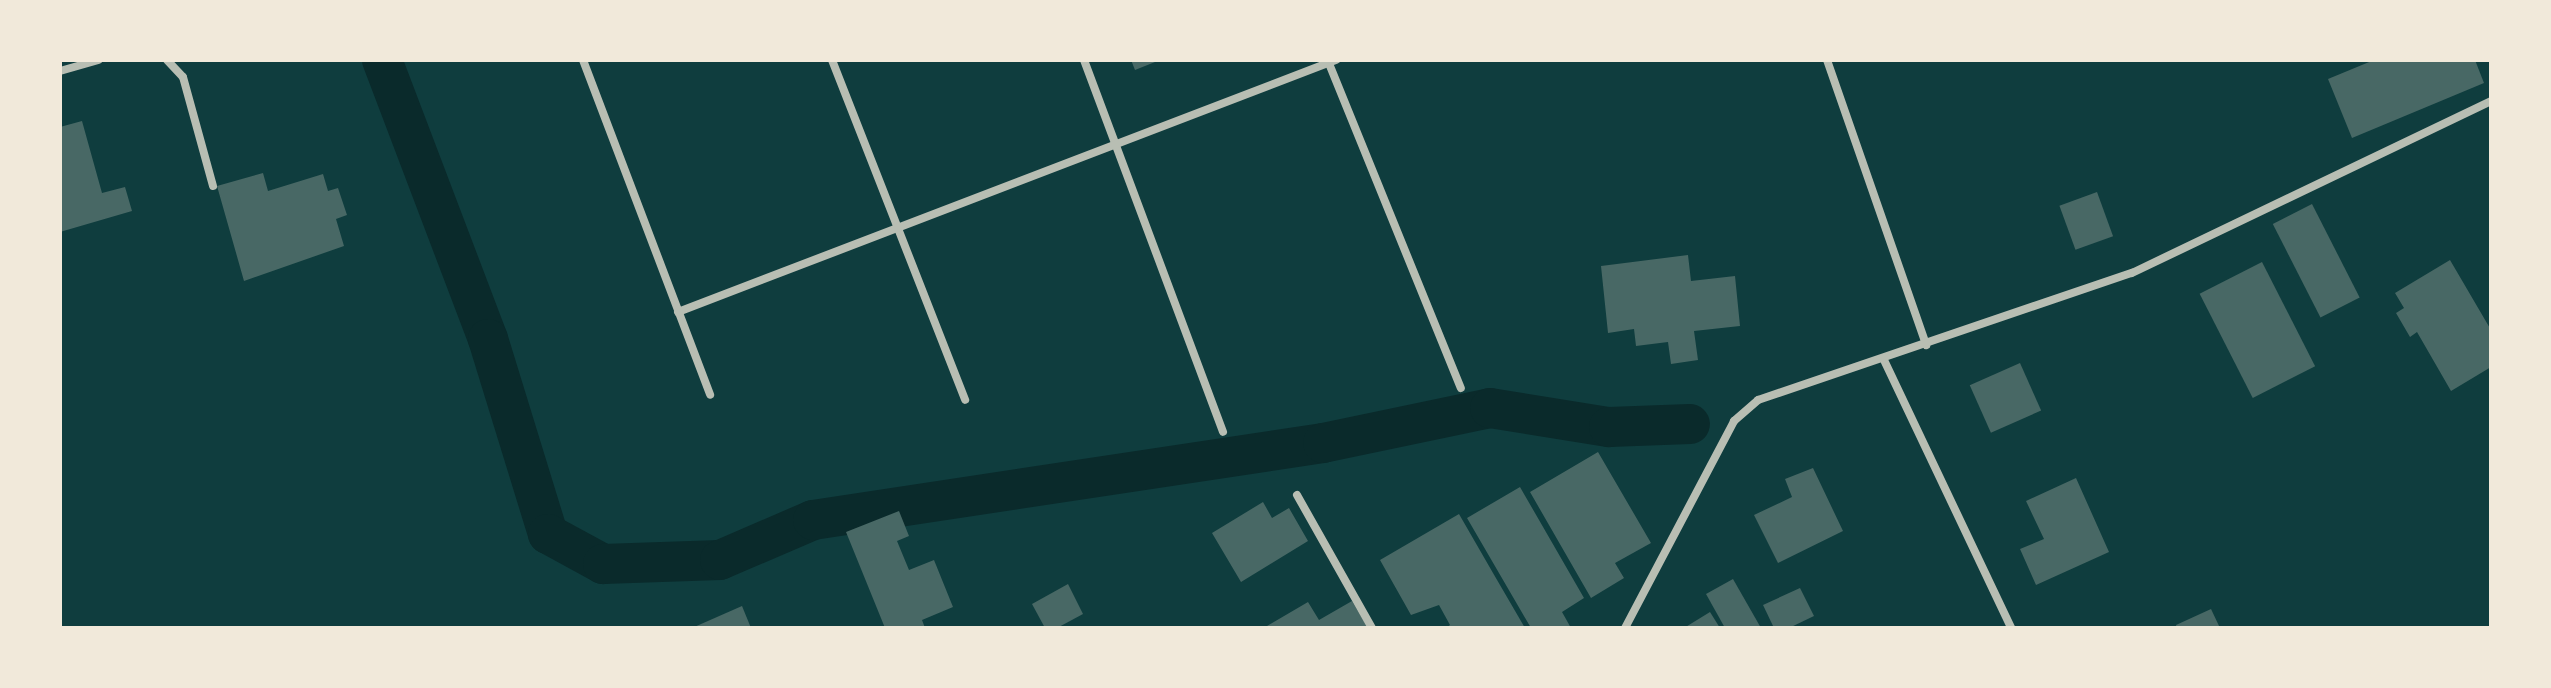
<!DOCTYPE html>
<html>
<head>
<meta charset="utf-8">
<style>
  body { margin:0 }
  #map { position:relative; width:2551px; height:688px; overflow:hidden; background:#0f3d3e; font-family:Figtree,sans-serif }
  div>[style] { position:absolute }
  .canal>* { height:40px; margin:-20px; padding:0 20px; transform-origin:20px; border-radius:20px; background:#0a2a2b }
  .building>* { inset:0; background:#486865; transform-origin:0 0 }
  .minor>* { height:8px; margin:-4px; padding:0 4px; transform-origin:4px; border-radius:4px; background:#b8beb3 }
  span { translate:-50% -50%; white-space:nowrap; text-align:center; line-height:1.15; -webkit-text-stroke:6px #f1e9da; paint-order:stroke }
  .frame { position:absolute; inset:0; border:62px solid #f1e9da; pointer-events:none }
</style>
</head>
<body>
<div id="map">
  <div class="canal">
    <div style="left:382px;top:60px;width:298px;rotate:69.2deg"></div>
    <div style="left:488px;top:339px;width:204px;rotate:72.9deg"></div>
    <div style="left:548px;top:534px;width:63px;rotate:28.6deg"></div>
    <div style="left:603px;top:564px;width:117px;rotate:-2deg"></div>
    <div style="left:720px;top:560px;width:101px;rotate:-23.3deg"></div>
    <div style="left:813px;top:520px;width:516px;rotate:-8.59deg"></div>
    <div style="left:1323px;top:443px;width:171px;rotate:-11.8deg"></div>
    <div style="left:1490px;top:408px;width:121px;rotate:9.1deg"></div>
    <div style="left:1609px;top:427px;width:81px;rotate:-2.1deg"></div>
  </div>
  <div class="building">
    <div style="clip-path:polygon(1131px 60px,1160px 60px,1135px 70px)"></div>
    <div style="clip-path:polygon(2374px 60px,2475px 60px,2484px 83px,2352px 138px,2328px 79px)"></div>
    <div style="clip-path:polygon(82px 121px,102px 193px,125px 187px,132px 211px,60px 232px,60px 127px)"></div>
    <div style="clip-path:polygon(263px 173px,268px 191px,323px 174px,328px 191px,338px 188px,347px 215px,336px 219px,344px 246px,244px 281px,217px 186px)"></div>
    <div style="left:2097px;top:192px;width:47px;height:40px;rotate:70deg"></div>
    <div style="left:2312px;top:204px;width:105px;height:44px;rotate:63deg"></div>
    <div style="clip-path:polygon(1688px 255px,1691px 281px,1735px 276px,1740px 326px,1694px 331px,1698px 360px,1671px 364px,1668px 342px,1636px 346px,1634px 329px,1608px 333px,1601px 266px)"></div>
    <div style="clip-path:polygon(2450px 260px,2491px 330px,2491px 367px,2451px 391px,2417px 332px,2410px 337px,2396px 313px,2404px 308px,2395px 293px)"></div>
    <div style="left:2262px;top:262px;width:117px;height:70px;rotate:63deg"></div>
    <div style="left:2020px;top:363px;width:52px;height:55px;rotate:66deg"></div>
    <div style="clip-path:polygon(1598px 452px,1651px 543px,1615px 563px,1624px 578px,1591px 598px,1530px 492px)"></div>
    <div style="clip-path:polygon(1813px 468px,1843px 531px,1778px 563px,1754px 515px,1792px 497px,1785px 479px)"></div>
    <div style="clip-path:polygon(2076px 478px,2109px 552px,2036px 585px,2020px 549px,2044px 539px,2026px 501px)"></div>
    <div style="clip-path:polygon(1520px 487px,1584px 598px,1562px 612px,1571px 628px,1531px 628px,1467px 518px)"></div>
    <div style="clip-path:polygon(1263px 502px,1272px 518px,1289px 508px,1308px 541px,1241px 582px,1212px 533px)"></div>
    <div style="clip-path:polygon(899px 511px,909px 536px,897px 541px,909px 570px,934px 560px,953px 607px,922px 620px,925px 628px,885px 628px,846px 532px)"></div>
    <div style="clip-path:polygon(1459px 514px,1493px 573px,1525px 628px,1446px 628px,1450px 625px,1439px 605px,1411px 615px,1380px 560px)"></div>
    <div style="clip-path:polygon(1733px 579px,1761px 628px,1725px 628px,1706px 594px)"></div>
    <div style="clip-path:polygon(1068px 584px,1083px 614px,1057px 628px,1045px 628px,1032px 604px)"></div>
    <div style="clip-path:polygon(1800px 588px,1814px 616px,1789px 628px,1774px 628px,1763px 605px)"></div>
    <div style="clip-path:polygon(1352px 601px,1368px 628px,1267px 626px,1308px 602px,1319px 620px)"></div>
    <div style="clip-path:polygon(742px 606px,751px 628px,692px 628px)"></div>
    <div style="clip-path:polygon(2211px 609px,2220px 628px,2177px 628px,2176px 625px)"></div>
    <div style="clip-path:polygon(1710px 612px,1720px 628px,1684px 628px)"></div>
  </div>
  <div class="minor">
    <div style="left:167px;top:60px;width:23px;rotate:47deg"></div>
    <div style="left:183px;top:77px;width:113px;rotate:74.6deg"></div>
    <div style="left:583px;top:60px;width:358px;rotate:69.2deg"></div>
    <div style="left:832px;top:60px;width:365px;rotate:68.6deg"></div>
    <div style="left:1084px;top:60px;width:397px;rotate:69.5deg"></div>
    <div style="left:1827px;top:60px;width:302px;rotate:70.8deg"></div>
    <div style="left:1328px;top:61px;width:353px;rotate:67.9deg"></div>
    <div style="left:60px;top:71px;width:40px;rotate:-16deg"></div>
    <div style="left:678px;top:312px;width:705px;rotate:-20.96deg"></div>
    <div style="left:1884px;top:360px;width:297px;rotate:64.6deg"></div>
    <div style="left:1297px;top:495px;width:153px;rotate:60.6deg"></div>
    <div style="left:1625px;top:628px;width:234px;rotate:-62.2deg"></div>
    <div style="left:1734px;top:421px;width:32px;rotate:-41deg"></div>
    <div style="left:1758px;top:400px;width:395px;rotate:-18.8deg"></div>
    <div style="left:2132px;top:273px;width:398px;rotate:-25.6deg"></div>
  </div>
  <div class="frame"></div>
</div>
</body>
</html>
